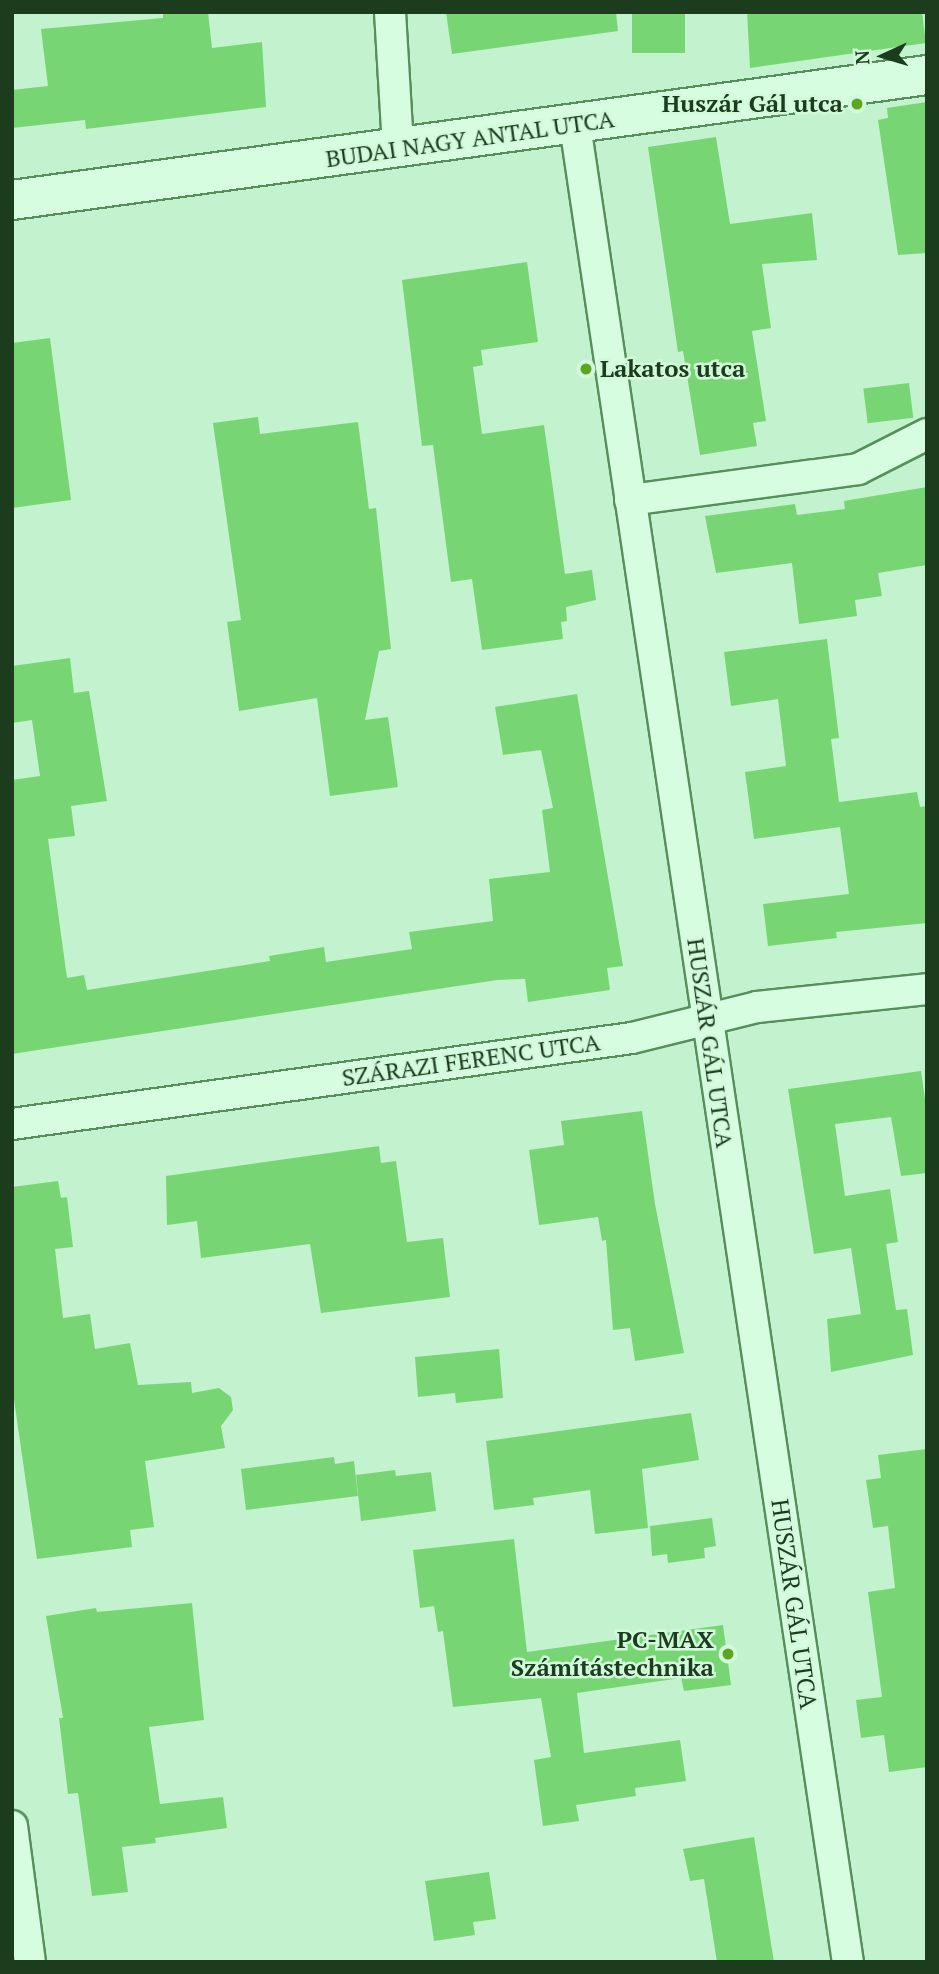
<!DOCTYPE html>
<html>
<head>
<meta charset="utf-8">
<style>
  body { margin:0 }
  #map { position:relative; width:939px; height:1974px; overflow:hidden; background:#c2f3ce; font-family:"PT Serif",serif }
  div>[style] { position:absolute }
  .building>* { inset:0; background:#77d673; transform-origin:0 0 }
  .roads { filter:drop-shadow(2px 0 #568f5b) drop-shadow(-2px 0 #568f5b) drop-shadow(0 2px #568f5b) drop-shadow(0 -2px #568f5b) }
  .street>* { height:30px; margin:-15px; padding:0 15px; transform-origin:15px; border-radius:15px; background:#d6fde0 }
  .secondary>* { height:38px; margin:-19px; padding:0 19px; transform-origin:19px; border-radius:19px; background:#d6fde0 }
  .dots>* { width:19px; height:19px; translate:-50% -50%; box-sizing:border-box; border:4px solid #d2f9dc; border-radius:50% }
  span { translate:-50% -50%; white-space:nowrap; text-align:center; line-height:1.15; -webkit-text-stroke:5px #d2f9dc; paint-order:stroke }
  .poi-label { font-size:24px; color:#1c3d1d; font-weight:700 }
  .right { translate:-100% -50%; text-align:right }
  .left { translate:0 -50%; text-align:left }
  .street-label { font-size:24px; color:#1c3d1d }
  .frame { position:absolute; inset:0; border:14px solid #1c3d1d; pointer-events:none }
  .north { position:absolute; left:848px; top:21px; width:70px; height:70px; -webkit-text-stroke:5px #d2f9dc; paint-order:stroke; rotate:266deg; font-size:19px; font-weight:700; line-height:28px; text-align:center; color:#1c3d1d }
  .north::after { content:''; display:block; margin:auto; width:24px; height:32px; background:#1c3d1d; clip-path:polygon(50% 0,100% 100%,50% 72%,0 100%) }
</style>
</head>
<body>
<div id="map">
  <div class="building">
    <div style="clip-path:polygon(163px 12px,208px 12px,212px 48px,262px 42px,266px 107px,86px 129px,85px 120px,12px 128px,12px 90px,48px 86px,41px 29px,163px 18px)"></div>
    <div style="clip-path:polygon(446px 12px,616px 12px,618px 31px,452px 54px)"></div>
    <div style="left:632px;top:12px;width:53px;height:41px"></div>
    <div style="clip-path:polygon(747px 12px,922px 12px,926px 43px,750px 68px)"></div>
    <div style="clip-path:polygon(927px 102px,927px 253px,898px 255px,878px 120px,888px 118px,887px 108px)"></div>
    <div style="clip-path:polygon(716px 137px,730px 224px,812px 213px,817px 260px,762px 264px,771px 328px,752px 331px,766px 421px,753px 423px,757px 446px,700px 455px,683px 351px,678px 352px,648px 147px)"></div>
    <div style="clip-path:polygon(527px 262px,538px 342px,481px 350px,483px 365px,473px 367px,482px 434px,544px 425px,565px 574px,592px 570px,596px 600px,566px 607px,567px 621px,561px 622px,563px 639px,482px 650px,472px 579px,451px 582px,433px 445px,422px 446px,402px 280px)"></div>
    <div style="clip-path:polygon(50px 338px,71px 500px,12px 508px,12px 343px)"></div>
    <div style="left:909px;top:383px;width:35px;height:46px;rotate:83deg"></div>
    <div style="clip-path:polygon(258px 417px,260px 434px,358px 422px,369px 509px,376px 508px,391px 649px,379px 651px,365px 720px,388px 717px,398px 787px,330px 796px,317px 698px,239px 711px,227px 622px,241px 620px,213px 423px)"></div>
    <div style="clip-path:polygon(927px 487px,927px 565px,878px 573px,882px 596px,855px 600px,857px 616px,799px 624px,792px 563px,716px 573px,705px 516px,795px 504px,797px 515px,845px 509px,844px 501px)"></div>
    <div style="clip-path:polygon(827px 639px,839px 738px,831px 739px,839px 802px,917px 792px,920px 807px,927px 806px,927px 923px,836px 932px,837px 938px,768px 946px,763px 904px,849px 894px,840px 827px,754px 839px,745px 772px,786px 766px,778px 699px,731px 706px,724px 652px)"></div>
    <div style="clip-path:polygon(70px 658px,74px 693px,89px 691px,107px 801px,71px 806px,75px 836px,48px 839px,67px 978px,84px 975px,87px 990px,270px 961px,269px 956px,324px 947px,326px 962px,412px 949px,409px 932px,493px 921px,489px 879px,550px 872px,542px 810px,553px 808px,541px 750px,503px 755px,495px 707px,577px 694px,623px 966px,607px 968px,610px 990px,528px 1002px,525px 979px,497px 980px,12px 1054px,12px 780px,40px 776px,32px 720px,12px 723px,12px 666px)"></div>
    <div style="clip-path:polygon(921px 1071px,927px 1113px,927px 1173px,901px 1176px,891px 1117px,835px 1124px,845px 1196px,890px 1189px,898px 1242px,886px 1244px,896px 1310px,907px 1309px,913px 1355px,831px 1372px,827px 1319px,861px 1314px,851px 1248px,814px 1254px,788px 1089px)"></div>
    <div style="clip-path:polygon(642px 1111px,655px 1204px,684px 1353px,635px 1361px,630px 1328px,613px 1330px,606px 1240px,602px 1241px,598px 1217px,539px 1225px,529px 1150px,564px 1145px,561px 1121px)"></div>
    <div style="clip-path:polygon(379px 1146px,381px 1163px,396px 1161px,407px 1242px,443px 1238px,450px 1297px,321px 1313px,310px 1244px,201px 1258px,197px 1221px,167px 1225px,166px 1176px)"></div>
    <div style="clip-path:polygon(58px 1181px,61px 1198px,67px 1197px,73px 1247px,55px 1249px,63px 1318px,90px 1314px,95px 1349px,130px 1343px,138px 1385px,191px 1382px,192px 1393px,219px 1388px,231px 1397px,233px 1410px,221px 1426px,225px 1448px,145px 1461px,154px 1527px,130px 1530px,132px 1547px,37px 1559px,12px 1386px,12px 1187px)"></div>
    <div style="clip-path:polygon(499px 1349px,503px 1398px,456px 1403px,455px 1393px,418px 1397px,415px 1357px)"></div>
    <div style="clip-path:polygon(691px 1413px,699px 1460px,642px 1469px,648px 1528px,595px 1534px,590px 1490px,533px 1498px,534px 1505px,494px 1510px,486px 1441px)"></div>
    <div style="clip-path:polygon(927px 1449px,927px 1767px,889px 1772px,884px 1735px,861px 1738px,856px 1700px,882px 1697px,868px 1592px,895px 1588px,888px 1526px,873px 1528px,866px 1480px,881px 1478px,878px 1455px)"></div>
    <div style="clip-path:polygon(334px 1457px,335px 1464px,354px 1461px,358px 1496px,246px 1510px,241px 1469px)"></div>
    <div style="clip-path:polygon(395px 1470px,396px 1476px,431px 1472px,436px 1511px,361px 1521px,356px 1475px)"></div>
    <div style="clip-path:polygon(712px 1518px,716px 1546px,704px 1548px,705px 1558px,668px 1563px,667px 1554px,652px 1556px,650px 1526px)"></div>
    <div style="clip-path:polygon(514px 1539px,527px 1652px,723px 1625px,731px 1685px,684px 1691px,681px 1678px,577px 1693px,584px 1753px,680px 1740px,686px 1781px,635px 1788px,636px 1796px,576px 1805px,579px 1821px,543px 1826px,534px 1760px,551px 1757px,541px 1698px,453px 1707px,443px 1631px,438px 1632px,434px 1606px,420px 1608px,413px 1550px)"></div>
    <div style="clip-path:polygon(192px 1603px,204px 1720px,149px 1727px,160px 1804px,223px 1797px,227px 1828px,155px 1838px,156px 1843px,122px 1847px,128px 1892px,92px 1896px,78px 1793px,68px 1794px,59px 1718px,63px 1718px,46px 1616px,96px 1608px,97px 1612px)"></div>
    <div style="clip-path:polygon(754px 1837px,774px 1962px,717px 1962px,704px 1879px,690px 1881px,683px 1849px)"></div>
    <div style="clip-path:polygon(489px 1872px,496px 1919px,473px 1922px,475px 1935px,434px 1941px,425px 1881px)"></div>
  </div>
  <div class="roads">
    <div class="street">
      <div style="left:390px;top:12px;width:135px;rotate:86.6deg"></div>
      <div style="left:575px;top:125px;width:1857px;rotate:81.55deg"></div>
      <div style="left:630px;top:500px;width:230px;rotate:-7.7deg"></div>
      <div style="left:858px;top:469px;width:77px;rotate:-26.9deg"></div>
      <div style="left:12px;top:1124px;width:626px;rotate:-7.9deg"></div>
      <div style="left:632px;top:1038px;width:129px;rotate:-13.9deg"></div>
      <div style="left:757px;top:1007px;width:171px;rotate:-6deg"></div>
      <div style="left:12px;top:1826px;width:137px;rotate:82.5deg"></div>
    </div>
    <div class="secondary">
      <div style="left:12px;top:200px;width:923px;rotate:-7.78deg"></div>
    </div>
  </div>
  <div class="dots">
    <div style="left:857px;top:104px;background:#5da61f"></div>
    <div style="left:586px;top:369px;background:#5da61f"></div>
    <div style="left:728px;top:1654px;background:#5da61f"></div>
  </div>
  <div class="poi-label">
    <span class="right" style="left:843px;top:104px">Huszár Gál utca</span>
    <span class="left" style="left:600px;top:369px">Lakatos utca</span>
    <span class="right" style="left:714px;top:1654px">PC-MAX<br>Számítástechnika</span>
  </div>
  <div class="street-label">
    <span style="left:470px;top:139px;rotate:-8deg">BUDAI NAGY ANTAL UTCA</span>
    <span style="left:710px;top:1043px;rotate:82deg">HUSZÁR GÁL UTCA</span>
    <span style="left:471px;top:1060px;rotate:-8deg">SZÁRAZI FERENC UTCA</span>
    <span style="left:794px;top:1604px;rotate:82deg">HUSZÁR GÁL UTCA</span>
  </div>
  <div class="frame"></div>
  <div class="north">N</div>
</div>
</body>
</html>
